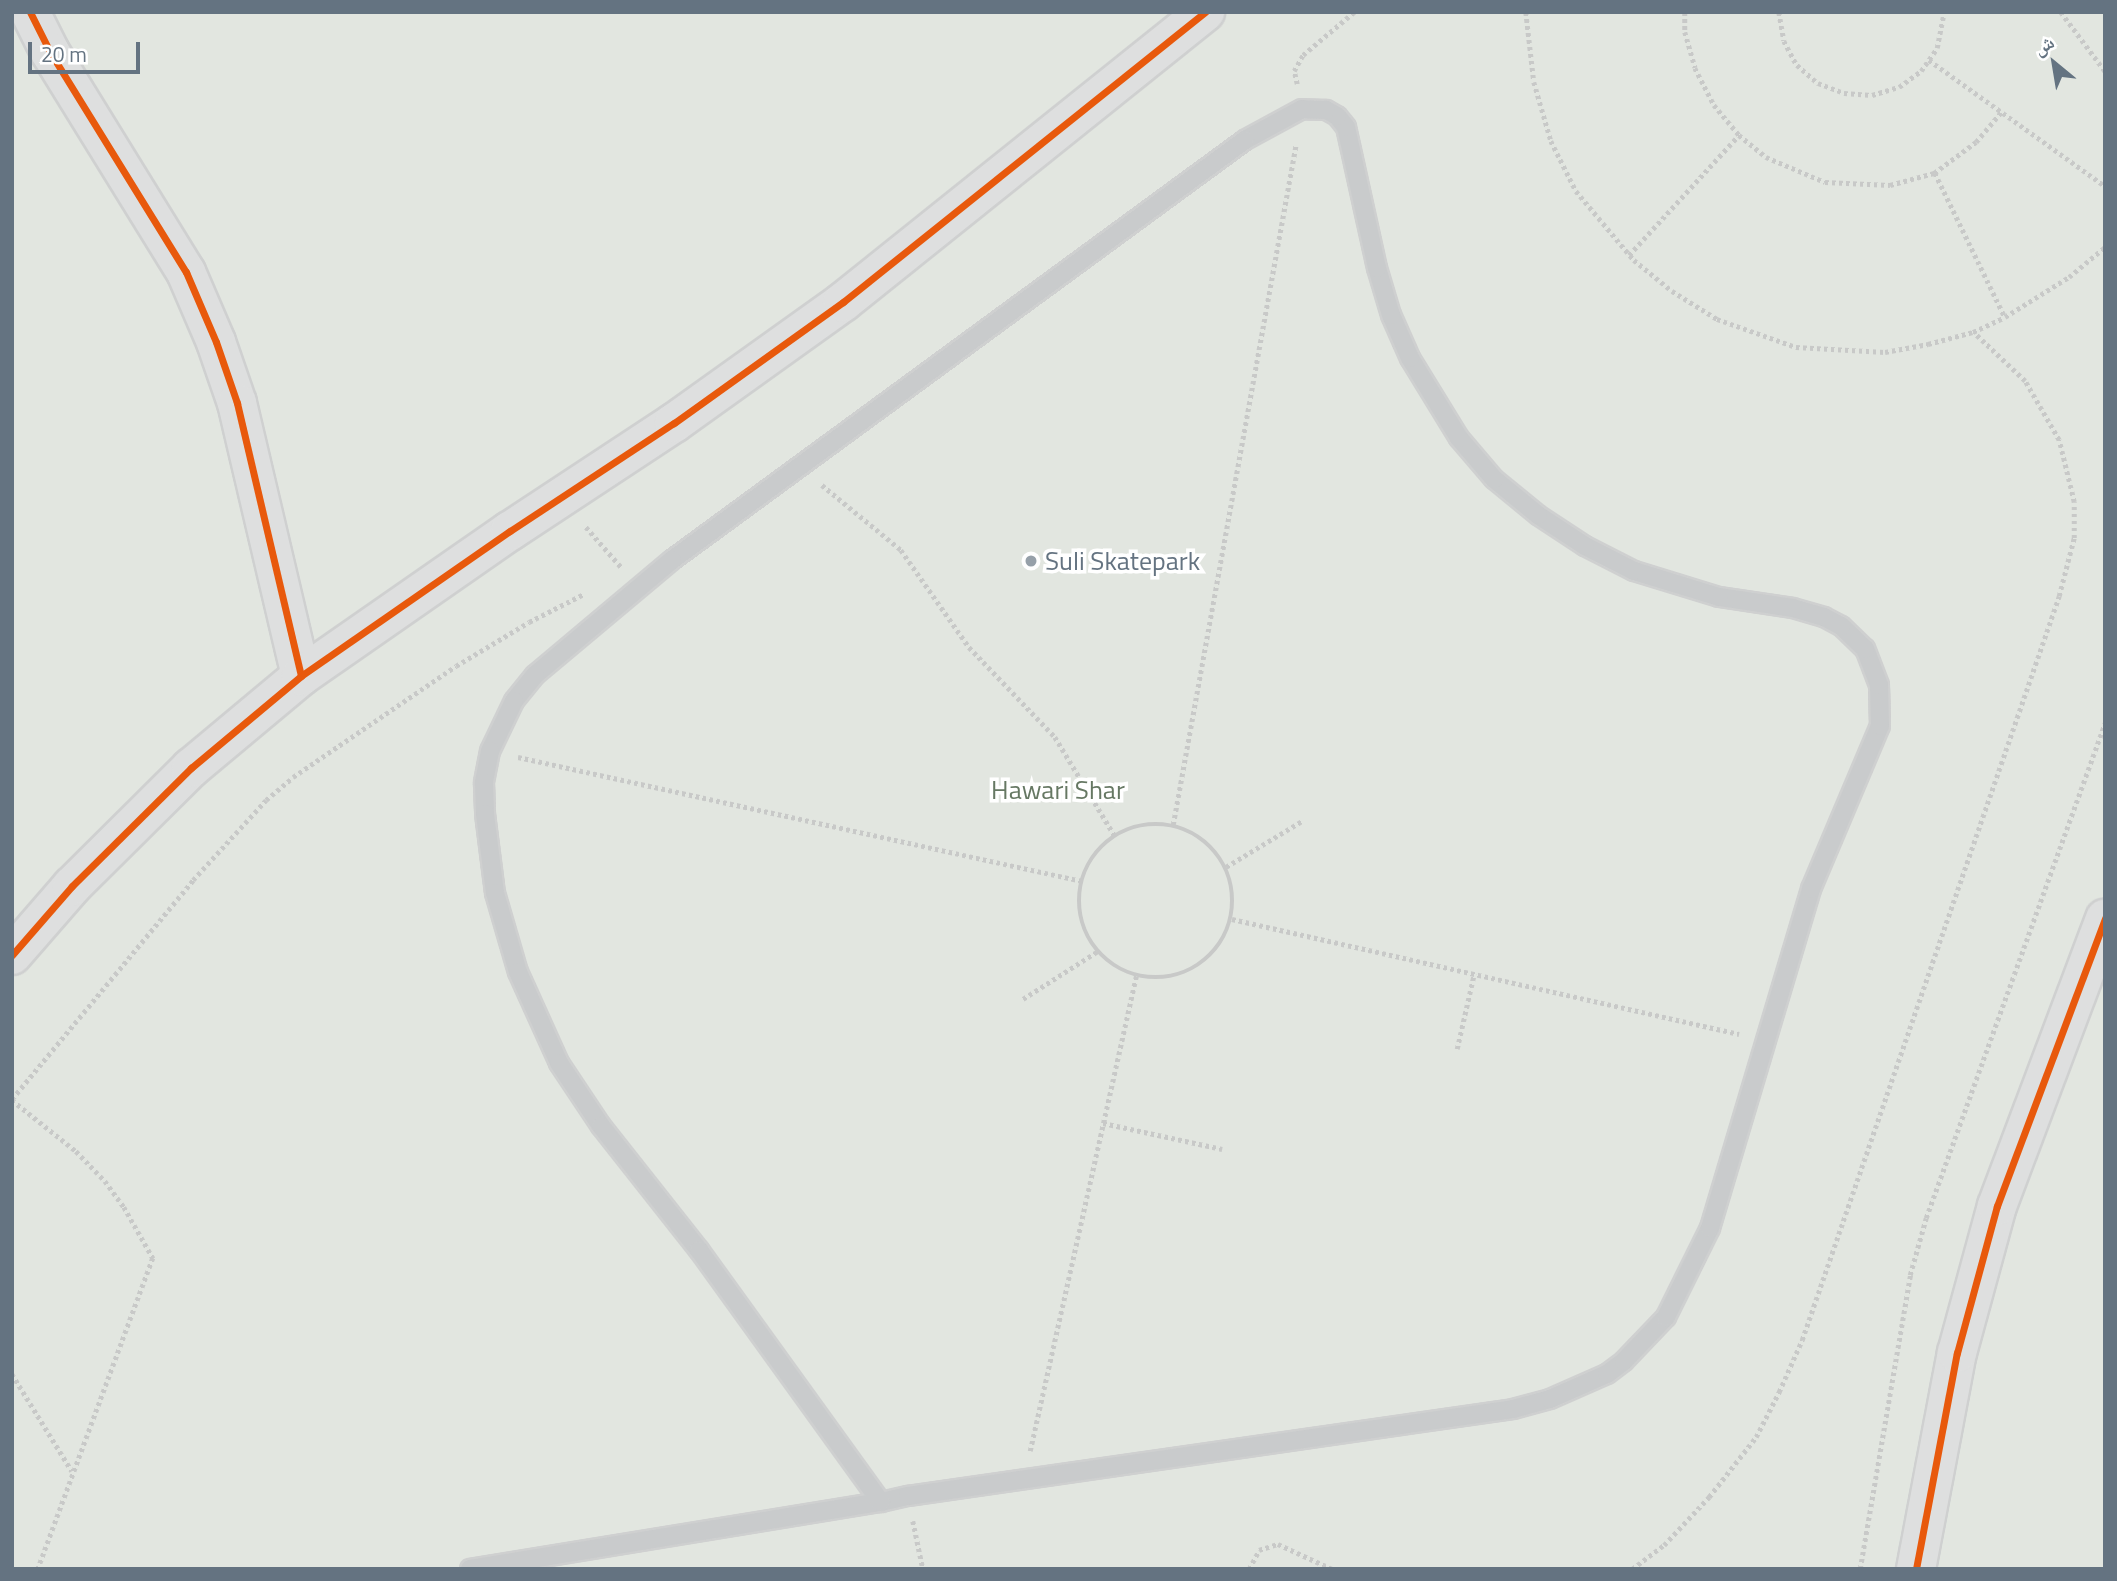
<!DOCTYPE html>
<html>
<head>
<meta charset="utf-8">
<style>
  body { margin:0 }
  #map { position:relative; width:2117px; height:1581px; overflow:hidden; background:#f3f4f2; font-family:"Titillium Web","Noto Naskh Arabic",sans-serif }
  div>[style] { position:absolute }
  .green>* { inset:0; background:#e2e6e0; transform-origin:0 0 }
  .path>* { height:4.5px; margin-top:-2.25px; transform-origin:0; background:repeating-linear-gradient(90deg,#c8c9c8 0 3.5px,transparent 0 7px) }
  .path>.ring { margin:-2.25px; padding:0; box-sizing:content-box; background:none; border:4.5px solid #c8c9c8; border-radius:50% }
  .roads { filter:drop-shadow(2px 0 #cfd0d0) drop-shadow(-2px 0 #cfd0d0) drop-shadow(0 2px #cfd0d0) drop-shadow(0 -2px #cfd0d0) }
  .lane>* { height:18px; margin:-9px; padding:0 9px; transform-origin:9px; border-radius:9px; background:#c9cbcc }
  .secondary>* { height:38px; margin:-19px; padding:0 19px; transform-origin:19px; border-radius:19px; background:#dedfdf }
  .cycleway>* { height:7px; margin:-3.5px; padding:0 3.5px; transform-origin:3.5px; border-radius:3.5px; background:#e8590c }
  .dots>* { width:19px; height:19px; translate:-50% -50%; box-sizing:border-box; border:4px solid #fff; border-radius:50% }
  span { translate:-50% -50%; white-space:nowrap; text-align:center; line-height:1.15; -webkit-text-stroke:7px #fff; paint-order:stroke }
  .poi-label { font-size:26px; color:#647381 }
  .left { translate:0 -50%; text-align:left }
  .park-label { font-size:26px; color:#667863 }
  .frame { position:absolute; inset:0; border:14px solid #647381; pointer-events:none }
  .north { position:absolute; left:2019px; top:28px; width:70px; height:70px; -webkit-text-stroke:5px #fff; paint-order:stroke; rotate:330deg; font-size:19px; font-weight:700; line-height:28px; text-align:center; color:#647381 }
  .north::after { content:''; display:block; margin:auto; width:24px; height:32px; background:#647381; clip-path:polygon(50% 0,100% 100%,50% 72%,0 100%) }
  .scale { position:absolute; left:28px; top:42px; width:112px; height:32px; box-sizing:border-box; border:4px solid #647381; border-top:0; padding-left:9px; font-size:21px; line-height:24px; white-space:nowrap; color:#647381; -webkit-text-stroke:5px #fff; paint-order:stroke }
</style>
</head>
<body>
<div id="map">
  <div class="green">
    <div style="left:12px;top:12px;width:2093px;height:1557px"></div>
  </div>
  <div class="path">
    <div style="left:1526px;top:12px;width:70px;rotate:83.5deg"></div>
    <div style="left:1534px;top:82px;width:61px;rotate:73.9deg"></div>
    <div style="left:1551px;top:141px;width:56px;rotate:63.4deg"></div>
    <div style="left:1576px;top:191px;width:90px;rotate:50deg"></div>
    <div style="left:1634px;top:260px;width:49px;rotate:39.2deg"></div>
    <div style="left:1672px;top:291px;width:53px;rotate:31.9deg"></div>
    <div style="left:1717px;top:319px;width:84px;rotate:19.5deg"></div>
    <div style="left:1796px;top:347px;width:89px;rotate:3.2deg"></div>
    <div style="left:1885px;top:352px;width:44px;rotate:-10.5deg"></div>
    <div style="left:1928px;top:344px;width:47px;rotate:-14.9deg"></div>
    <div style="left:1973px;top:332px;width:35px;rotate:-25deg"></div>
    <div style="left:2005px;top:317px;width:75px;rotate:-32deg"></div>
    <div style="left:2069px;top:277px;width:47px;rotate:-39.8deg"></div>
    <div style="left:1685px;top:12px;width:20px;rotate:90deg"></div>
    <div style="left:1685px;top:32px;width:37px;rotate:74deg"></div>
    <div style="left:1695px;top:68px;width:42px;rotate:62.8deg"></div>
    <div style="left:1714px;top:105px;width:39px;rotate:50deg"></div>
    <div style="left:1739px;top:135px;width:35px;rotate:39deg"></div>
    <div style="left:1766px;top:157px;width:64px;rotate:23deg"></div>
    <div style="left:1825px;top:182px;width:65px;rotate:2.6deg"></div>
    <div style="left:1890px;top:185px;width:46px;rotate:-15.3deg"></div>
    <div style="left:1934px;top:173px;width:52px;rotate:-36.4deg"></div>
    <div style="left:1976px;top:142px;width:39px;rotate:-50deg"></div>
    <div style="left:1779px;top:12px;width:29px;rotate:80deg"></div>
    <div style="left:1784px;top:41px;width:27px;rotate:62deg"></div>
    <div style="left:1797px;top:65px;width:28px;rotate:41deg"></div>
    <div style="left:1818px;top:83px;width:28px;rotate:21deg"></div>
    <div style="left:1844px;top:93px;width:28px;rotate:4deg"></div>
    <div style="left:1872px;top:95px;width:28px;rotate:-17deg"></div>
    <div style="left:1899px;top:87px;width:27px;rotate:-36deg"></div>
    <div style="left:1921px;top:71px;width:28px;rotate:-55deg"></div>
    <div style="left:1937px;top:48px;width:37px;rotate:-79deg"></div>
    <div style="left:2061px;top:12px;width:74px;rotate:53.3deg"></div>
    <div style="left:1929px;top:60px;width:216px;rotate:35.6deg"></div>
    <div style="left:1297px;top:84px;width:13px;rotate:-103deg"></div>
    <div style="left:1294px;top:71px;width:18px;rotate:-61deg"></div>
    <div style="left:1303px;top:55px;width:67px;rotate:-40.1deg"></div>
    <div style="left:1935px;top:173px;width:160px;rotate:64.1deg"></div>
    <div style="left:1629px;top:255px;width:163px;rotate:-47.5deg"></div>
    <div style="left:822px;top:485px;width:102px;rotate:39.4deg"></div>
    <div style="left:901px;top:550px;width:118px;rotate:55deg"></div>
    <div style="left:969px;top:647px;width:124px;rotate:46.3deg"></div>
    <div style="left:1055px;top:737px;width:116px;rotate:58.8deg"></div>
    <div style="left:586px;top:527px;width:55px;rotate:48.7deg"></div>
    <div style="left:518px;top:757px;width:577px;rotate:12.4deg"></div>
    <div class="ring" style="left:1079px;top:824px;width:149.5px;height:149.5px"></div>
    <div style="left:1173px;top:825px;width:692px;rotate:-79.76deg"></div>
    <div style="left:1226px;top:867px;width:89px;rotate:-31.2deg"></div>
    <div style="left:1232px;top:919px;width:520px;rotate:12.78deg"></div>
    <div style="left:1023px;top:999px;width:89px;rotate:-32.6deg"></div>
    <div style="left:1457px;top:1049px;width:77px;rotate:-77.2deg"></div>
    <div style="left:12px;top:1099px;width:284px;rotate:-50.4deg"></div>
    <div style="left:193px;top:880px;width:108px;rotate:-47.6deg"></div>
    <div style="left:266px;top:800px;width:35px;rotate:-40deg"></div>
    <div style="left:293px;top:777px;width:197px;rotate:-34.3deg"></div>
    <div style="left:456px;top:666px;width:85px;rotate:-31.1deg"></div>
    <div style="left:529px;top:622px;width:62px;rotate:-27deg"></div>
    <div style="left:12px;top:1100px;width:82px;rotate:38.6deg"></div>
    <div style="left:76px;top:1151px;width:42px;rotate:46deg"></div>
    <div style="left:105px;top:1181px;width:32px;rotate:54deg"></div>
    <div style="left:124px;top:1207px;width:59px;rotate:60.4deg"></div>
    <div style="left:153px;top:1258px;width:332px;rotate:110.3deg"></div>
    <div style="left:1103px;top:1123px;width:122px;rotate:12.3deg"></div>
    <div style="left:12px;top:1374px;width:114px;rotate:58.3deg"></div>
    <div style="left:1030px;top:1451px;width:488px;rotate:-77.4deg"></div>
    <div style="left:913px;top:1521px;width:49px;rotate:78.2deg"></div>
    <div style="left:748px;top:1569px;width:18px"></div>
    <div style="left:1249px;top:1569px;width:21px;rotate:-62deg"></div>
    <div style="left:1259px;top:1550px;width:20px;rotate:-18deg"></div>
    <div style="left:1278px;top:1544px;width:60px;rotate:24.8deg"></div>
    <div style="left:1632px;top:1569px;width:40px;rotate:-37deg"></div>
    <div style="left:1664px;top:1545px;width:66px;rotate:-46.8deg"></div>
    <div style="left:1709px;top:1497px;width:76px;rotate:-51.9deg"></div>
    <div style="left:1756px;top:1437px;width:51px;rotate:-62.9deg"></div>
    <div style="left:1779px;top:1392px;width:57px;rotate:-66.1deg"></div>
    <div style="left:1802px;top:1340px;width:787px;rotate:-70.94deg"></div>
    <div style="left:2059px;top:596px;width:60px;rotate:-75.5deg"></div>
    <div style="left:2074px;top:538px;width:36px;rotate:-90deg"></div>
    <div style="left:2074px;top:502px;width:64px;rotate:-103.6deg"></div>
    <div style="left:2059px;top:440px;width:68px;rotate:-120deg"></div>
    <div style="left:2025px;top:381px;width:71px;rotate:-136.7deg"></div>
    <div style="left:1860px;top:1569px;width:298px;rotate:-80.3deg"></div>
    <div style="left:1910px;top:1275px;width:59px;rotate:-74.3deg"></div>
    <div style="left:1926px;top:1218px;width:526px;rotate:-70.12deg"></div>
  </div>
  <div class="roads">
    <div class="lane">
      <div style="left:470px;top:1569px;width:416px;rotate:-9.3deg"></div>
      <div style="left:881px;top:1502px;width:28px;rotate:-13deg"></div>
      <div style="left:908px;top:1496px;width:611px;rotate:-8.18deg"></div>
      <div style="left:1513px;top:1409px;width:38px;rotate:-15deg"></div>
      <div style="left:1550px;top:1399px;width:62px;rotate:-23.7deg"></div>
      <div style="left:1607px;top:1374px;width:21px;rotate:-37deg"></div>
      <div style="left:1624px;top:1361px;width:61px;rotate:-46.3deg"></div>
      <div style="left:1666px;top:1317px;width:99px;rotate:-63.7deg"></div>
      <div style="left:1710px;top:1228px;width:354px;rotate:-73.4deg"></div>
      <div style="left:1811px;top:889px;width:177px;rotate:-67.1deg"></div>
      <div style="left:1880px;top:726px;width:41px;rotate:-91.4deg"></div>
      <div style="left:1879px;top:685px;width:39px;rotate:-111deg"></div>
      <div style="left:1865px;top:649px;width:33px;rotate:-136deg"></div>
      <div style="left:1841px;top:626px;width:19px;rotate:-152deg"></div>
      <div style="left:1824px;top:617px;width:32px;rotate:-164deg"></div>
      <div style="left:1793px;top:608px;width:75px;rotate:-171.5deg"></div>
      <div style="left:1719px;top:597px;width:89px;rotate:-163deg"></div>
      <div style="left:1634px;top:571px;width:55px;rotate:-153deg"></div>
      <div style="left:1585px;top:546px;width:56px;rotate:-146.6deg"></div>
      <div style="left:1538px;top:515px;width:57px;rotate:-140.7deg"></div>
      <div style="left:1494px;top:479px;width:54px;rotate:-130.5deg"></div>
      <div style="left:1459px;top:438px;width:94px;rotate:-121.5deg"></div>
      <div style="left:1410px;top:358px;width:47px;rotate:-113.8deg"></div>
      <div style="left:1391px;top:315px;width:49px;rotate:-106.6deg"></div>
      <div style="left:1377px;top:268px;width:144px;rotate:-102.4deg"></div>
      <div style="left:1346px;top:127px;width:14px;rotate:-129deg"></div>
      <div style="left:1337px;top:116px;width:13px;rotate:-151deg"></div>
      <div style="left:1326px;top:110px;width:24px;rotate:-178deg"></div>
      <div style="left:1302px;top:109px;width:65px;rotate:151.5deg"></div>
      <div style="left:1245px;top:140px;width:710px;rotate:143.76deg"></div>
      <div style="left:672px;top:560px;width:179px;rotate:140deg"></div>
      <div style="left:535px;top:675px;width:33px;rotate:129deg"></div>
      <div style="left:514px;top:701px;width:55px;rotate:115.6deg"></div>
      <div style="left:490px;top:751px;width:33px;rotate:101deg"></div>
      <div style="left:484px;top:783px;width:31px;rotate:88deg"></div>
      <div style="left:485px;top:814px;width:80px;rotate:82.8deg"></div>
      <div style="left:495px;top:893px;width:82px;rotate:73.8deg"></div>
      <div style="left:518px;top:972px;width:100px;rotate:65.7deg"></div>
      <div style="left:559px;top:1063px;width:76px;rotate:56.3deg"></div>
      <div style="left:601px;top:1126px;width:158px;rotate:51.7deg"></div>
      <div style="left:699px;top:1250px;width:311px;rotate:54.2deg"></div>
    </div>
    <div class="secondary">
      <div style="left:30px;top:12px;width:45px;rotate:63.4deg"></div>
      <div style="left:50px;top:52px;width:259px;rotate:58.3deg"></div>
      <div style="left:186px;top:272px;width:76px;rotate:66.8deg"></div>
      <div style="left:216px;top:342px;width:65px;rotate:71deg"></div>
      <div style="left:237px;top:403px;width:280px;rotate:76.8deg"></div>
      <div style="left:12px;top:955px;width:91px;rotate:-49deg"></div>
      <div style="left:72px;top:886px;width:168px;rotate:-44.8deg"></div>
      <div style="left:191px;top:768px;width:143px;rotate:-39.9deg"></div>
      <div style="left:301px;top:676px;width:254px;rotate:-34.8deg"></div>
      <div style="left:510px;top:531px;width:196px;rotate:-33.4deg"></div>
      <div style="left:674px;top:423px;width:208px;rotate:-35.6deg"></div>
      <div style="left:843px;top:302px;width:464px;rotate:-38.7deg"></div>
      <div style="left:1916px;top:1569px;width:220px;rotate:-79.3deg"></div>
      <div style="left:1957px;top:1353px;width:152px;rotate:-74.8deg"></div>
      <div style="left:1997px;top:1206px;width:307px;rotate:-69.4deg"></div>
    </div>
  </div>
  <div class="cycleway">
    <div style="left:30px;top:12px;width:45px;rotate:63.4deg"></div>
    <div style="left:50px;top:52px;width:259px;rotate:58.3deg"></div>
    <div style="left:186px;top:272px;width:76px;rotate:66.8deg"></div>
    <div style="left:216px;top:342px;width:65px;rotate:71deg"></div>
    <div style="left:237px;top:403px;width:280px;rotate:76.8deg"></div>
    <div style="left:12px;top:955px;width:91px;rotate:-49deg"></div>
    <div style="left:72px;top:886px;width:168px;rotate:-44.8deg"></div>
    <div style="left:191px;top:768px;width:143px;rotate:-39.9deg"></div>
    <div style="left:301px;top:676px;width:254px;rotate:-34.8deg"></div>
    <div style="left:510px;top:531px;width:196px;rotate:-33.4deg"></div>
    <div style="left:674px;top:423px;width:208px;rotate:-35.6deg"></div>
    <div style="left:843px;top:302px;width:464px;rotate:-38.7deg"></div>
    <div style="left:1916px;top:1569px;width:220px;rotate:-79.3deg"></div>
    <div style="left:1957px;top:1353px;width:152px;rotate:-74.8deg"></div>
    <div style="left:1997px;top:1206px;width:307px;rotate:-69.4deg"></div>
  </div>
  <div class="dots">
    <div style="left:1031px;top:561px;background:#96a0a9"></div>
  </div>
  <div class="poi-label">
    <span class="left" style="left:1045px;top:561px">Suli Skatepark</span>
  </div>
  <div class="park-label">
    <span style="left:1058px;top:790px">Hawari Shar</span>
  </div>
  <div class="frame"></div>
  <div class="north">ش</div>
  <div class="scale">20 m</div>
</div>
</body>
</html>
